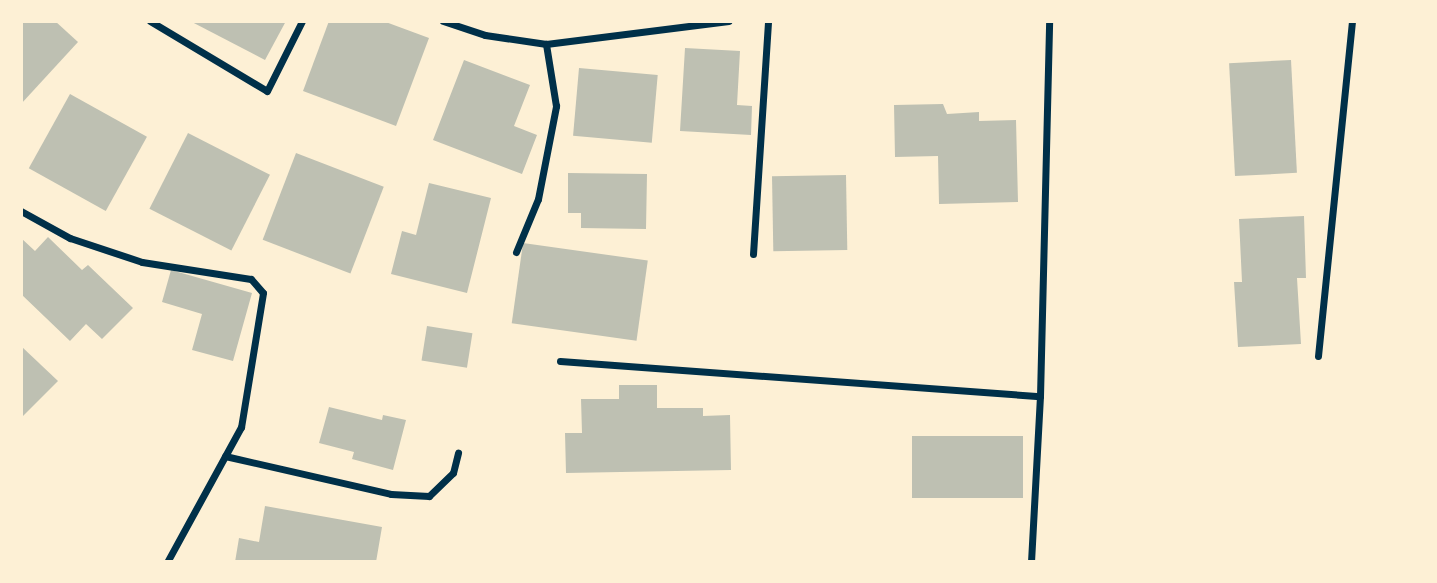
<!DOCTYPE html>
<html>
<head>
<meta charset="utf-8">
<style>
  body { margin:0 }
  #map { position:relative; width:1437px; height:583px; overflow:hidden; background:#fdf0d5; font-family:Montserrat,sans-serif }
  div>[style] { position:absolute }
  .building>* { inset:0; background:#bec0b2; transform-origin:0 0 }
  .minor>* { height:7px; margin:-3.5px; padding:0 3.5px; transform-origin:3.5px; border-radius:3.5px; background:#003049 }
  span { translate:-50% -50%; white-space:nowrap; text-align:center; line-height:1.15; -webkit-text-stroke:5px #fdf0d5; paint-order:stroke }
  .frame { position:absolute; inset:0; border:23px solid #fdf0d5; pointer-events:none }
</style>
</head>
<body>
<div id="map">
  <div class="building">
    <div style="clip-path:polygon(21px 21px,55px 21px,78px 42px,21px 104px)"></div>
    <div style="clip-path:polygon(190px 21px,286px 21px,265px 60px)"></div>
    <div style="clip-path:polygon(329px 21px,383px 21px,429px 38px,396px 126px,303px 91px)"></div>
    <div style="clip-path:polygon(685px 48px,740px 51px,737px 105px,752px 106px,751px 135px,680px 131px)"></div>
    <div style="clip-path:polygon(464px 60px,530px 85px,514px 126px,537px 135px,522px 174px,433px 140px)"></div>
    <div style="left:1291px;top:60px;width:113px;height:62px;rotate:87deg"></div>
    <div style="left:579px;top:68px;width:79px;height:68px;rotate:5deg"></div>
    <div style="left:70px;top:94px;width:88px;height:85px;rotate:29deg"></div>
    <div style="clip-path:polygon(943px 104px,947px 114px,979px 112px,979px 121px,1016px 120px,1018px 202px,939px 204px,938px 156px,895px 157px,894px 105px)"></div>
    <div style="left:188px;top:133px;width:92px;height:85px;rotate:27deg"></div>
    <div style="left:296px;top:153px;width:94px;height:93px;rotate:21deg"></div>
    <div style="clip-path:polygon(568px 173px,647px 174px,646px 229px,581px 228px,581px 213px,568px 213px)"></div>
    <div style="left:846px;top:175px;width:75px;height:74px;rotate:89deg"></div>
    <div style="clip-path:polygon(429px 183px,491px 198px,467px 293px,391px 274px,402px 231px,416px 235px)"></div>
    <div style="clip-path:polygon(1304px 216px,1306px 278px,1297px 278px,1301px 344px,1238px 347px,1234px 282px,1242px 282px,1239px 219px)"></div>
    <div style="clip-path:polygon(48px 237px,82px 270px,88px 265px,133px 308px,102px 339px,86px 324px,70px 341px,21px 294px,21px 238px,35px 251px)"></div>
    <div style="left:523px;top:243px;width:126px;height:81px;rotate:8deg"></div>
    <div style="clip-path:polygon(171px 270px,252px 293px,233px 361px,192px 350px,202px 314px,162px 302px)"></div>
    <div style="left:427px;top:326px;width:46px;height:35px;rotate:9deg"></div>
    <div style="clip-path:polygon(21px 346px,58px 381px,21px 418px)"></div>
    <div style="clip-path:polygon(619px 385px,657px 385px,657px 408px,703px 408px,703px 416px,730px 415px,731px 470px,566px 473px,565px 433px,582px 433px,581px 399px,619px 399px)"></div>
    <div style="clip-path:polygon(329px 407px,382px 420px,383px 415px,406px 420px,393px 470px,352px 459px,354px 452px,319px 443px)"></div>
    <div style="left:1023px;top:436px;width:62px;height:111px;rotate:90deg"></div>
    <div style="clip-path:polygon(265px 506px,382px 527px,376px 562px,235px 562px,239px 538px,259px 542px)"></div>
  </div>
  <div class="minor">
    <div style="left:150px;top:21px;width:136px;rotate:30.9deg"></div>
    <div style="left:267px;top:91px;width:78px;rotate:-63.4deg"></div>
    <div style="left:443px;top:21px;width:44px;rotate:18.4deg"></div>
    <div style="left:485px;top:35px;width:62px;rotate:8.4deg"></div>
    <div style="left:546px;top:44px;width:184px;rotate:-7.2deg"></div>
    <div style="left:21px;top:211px;width:56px;rotate:28.9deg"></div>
    <div style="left:70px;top:238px;width:76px;rotate:18.4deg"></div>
    <div style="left:142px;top:262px;width:110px;rotate:8.9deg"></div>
    <div style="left:251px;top:279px;width:18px;rotate:49deg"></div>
    <div style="left:263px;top:293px;width:136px;rotate:99.3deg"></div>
    <div style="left:241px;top:427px;width:154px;rotate:118.7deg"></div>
    <div style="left:516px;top:252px;width:57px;rotate:-67.5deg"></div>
    <div style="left:538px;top:199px;width:95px;rotate:-79deg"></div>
    <div style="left:556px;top:106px;width:63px;rotate:-99.2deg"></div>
    <div style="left:753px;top:254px;width:233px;rotate:-86.3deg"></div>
    <div style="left:1318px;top:356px;width:337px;rotate:-84.2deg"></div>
    <div style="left:560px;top:361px;width:481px;rotate:4.2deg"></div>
    <div style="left:225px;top:456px;width:170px;rotate:12.9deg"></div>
    <div style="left:391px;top:494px;width:38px;rotate:3deg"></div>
    <div style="left:429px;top:496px;width:33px;rotate:-44deg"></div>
    <div style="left:453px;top:473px;width:21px;rotate:-76deg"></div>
    <div style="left:1031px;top:562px;width:166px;rotate:-86.9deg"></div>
    <div style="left:1040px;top:396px;width:375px;rotate:-88.6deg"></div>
  </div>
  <div class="frame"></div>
</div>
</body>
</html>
